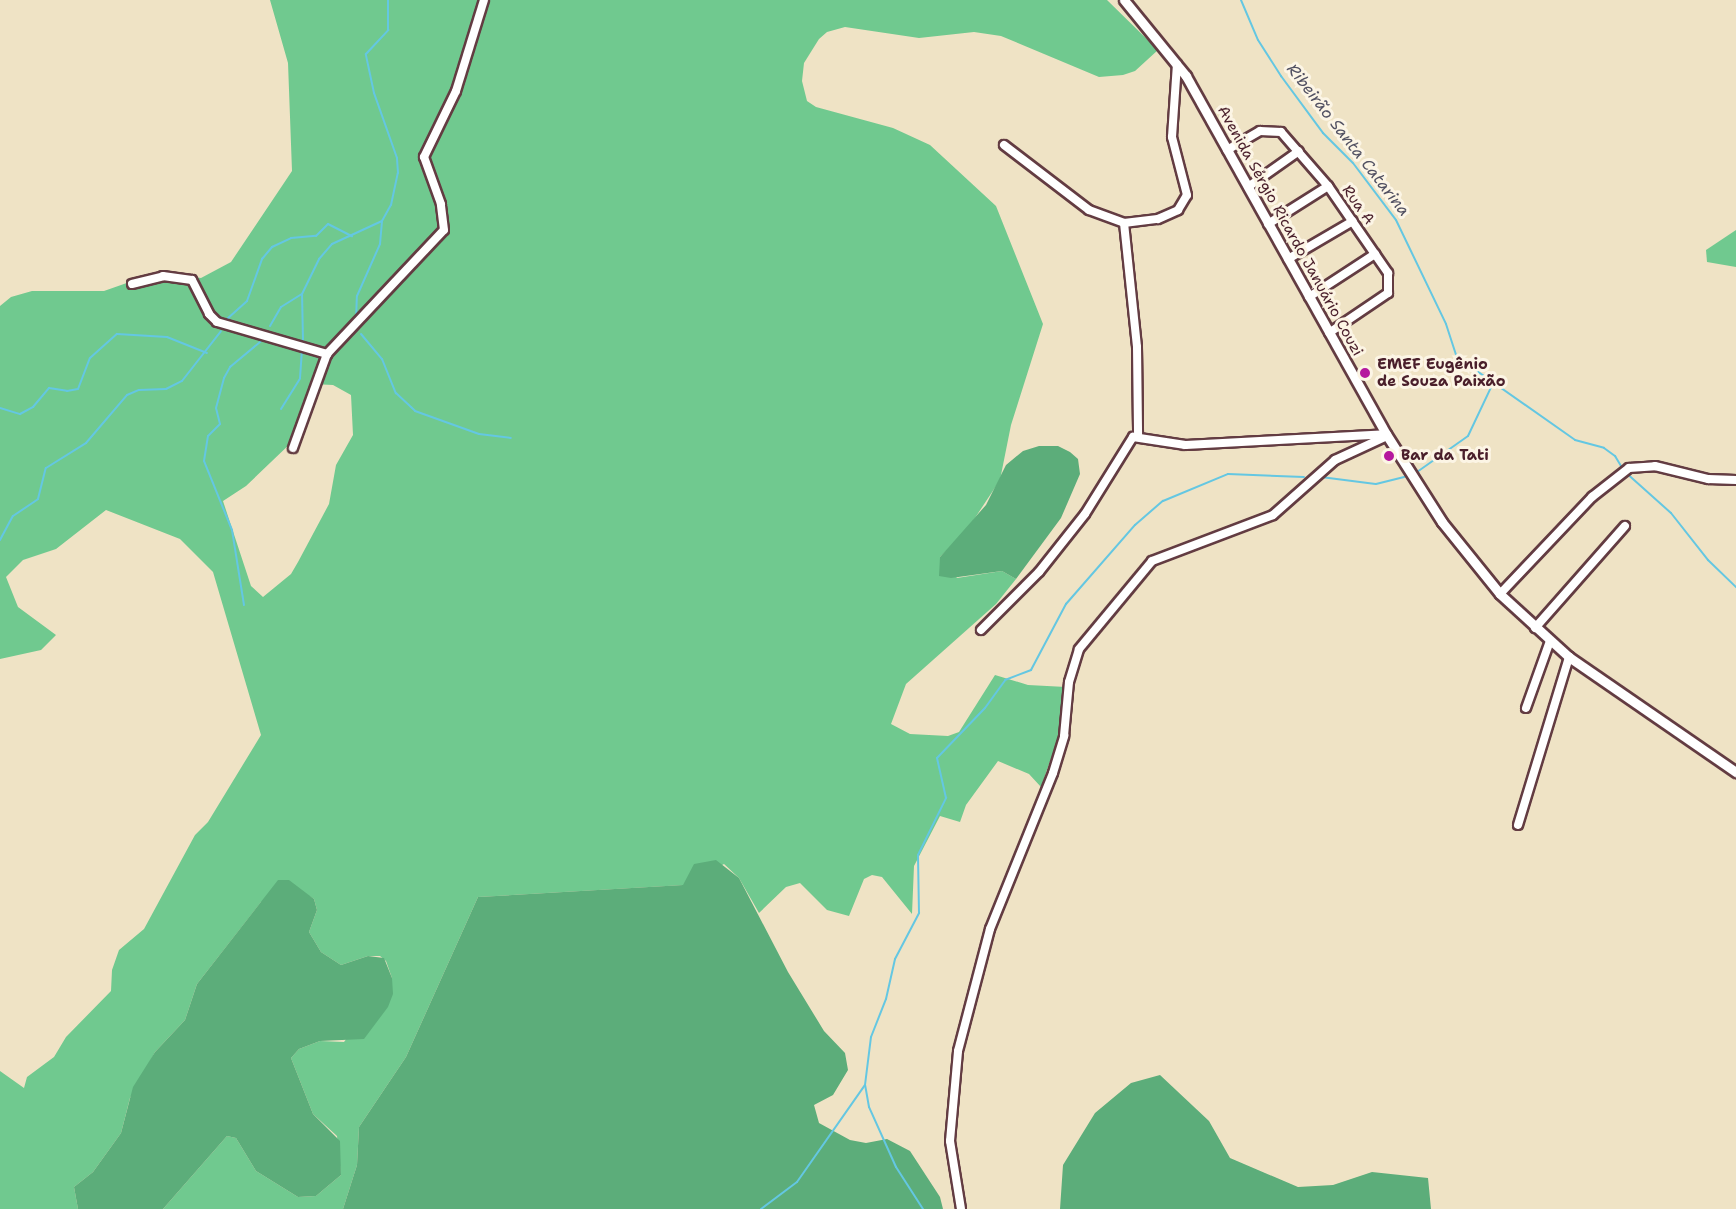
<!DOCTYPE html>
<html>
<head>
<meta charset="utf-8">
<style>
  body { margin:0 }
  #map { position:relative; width:1736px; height:1209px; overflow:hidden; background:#efe3c5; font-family:"Shantell Sans",sans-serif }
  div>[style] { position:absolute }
  .green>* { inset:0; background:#70c98f }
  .forest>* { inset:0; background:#5cad7a }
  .stream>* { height:2px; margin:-1px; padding:0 1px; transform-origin:1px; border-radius:1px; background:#64c7e2 }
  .roads { filter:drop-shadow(2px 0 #633c42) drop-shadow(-2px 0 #633c42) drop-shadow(0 2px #633c42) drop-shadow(0 -2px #633c42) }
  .minor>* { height:8px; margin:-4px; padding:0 4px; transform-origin:4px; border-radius:4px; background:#fff }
  .tertiary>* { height:9px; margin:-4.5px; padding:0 4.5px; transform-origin:4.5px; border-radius:4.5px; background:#fff }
  .dots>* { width:16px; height:16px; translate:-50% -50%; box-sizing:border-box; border:3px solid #fcf5e5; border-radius:50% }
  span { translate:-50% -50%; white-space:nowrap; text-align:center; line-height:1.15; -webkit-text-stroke:6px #fcf5e5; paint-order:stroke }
  .street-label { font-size:15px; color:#4a1f2b }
  .poi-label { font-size:15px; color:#4a1f2b; font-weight:700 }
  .left { translate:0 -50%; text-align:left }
  .water-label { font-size:16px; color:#525162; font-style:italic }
</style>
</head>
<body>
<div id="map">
  <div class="green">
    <div style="clip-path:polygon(evenodd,270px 0,1107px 0,1158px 50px,1135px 71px,1123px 75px,1099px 77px,1001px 36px,974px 32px,919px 38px,845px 27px,827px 32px,819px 39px,804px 63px,802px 81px,807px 101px,816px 107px,893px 128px,930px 145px,996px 206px,1043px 324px,1011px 425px,1000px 480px,969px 527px,940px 557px,957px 578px,1002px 571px,1016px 579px,996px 604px,906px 684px,891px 724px,910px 734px,948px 736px,959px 732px,995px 675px,1028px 685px,1066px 687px,1061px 730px,1041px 787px,1029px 774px,998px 761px,966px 805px,960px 822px,940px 816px,914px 866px,912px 914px,882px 877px,872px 875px,864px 879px,849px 916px,827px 910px,800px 883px,786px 887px,759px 913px,739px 878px,724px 864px,684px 885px,478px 897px,406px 1057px,359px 1127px,357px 1165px,343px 1209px,163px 1209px,227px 1136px,236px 1138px,256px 1171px,298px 1197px,316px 1196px,341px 1175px,337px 1136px,313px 1114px,291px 1058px,299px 1049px,320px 1041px,344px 1042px,392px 978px,386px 961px,380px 956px,368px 956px,341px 965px,321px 952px,309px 932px,317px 910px,314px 899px,303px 892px,261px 902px,197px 984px,185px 1020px,155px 1052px,130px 1098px,121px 1133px,93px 1172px,74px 1187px,78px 1209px,0 1209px,0 1071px,24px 1088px,27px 1077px,54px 1057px,66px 1037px,111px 991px,112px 970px,119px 950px,144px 929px,195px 835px,208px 822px,261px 735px,213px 572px,180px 539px,106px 510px,56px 549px,23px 560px,6px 577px,18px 607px,56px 635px,41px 650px,0 659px,0 306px,11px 297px,32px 291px,104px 291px,158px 272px,201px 278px,231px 262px,292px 171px,288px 63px,270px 0,312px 384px,333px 385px,351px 395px,353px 435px,336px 465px,329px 504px,298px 562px,291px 574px,263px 597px,251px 586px,223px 501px,246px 486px,293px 441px,312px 384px)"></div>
    <div style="clip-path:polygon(1736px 230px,1736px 267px,1707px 262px,1706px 250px)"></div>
  </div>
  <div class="forest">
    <div style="clip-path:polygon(1039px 446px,1058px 446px,1070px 452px,1078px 459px,1080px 474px,1061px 518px,1016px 579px,1002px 571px,951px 578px,939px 576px,940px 557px,986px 505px,1006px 465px,1023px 451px)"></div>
    <div style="clip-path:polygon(716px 860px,739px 878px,788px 972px,824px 1031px,845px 1053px,848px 1070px,833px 1095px,814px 1105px,819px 1123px,850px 1140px,866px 1143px,887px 1139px,910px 1151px,940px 1197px,943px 1209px,343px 1209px,357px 1165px,359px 1127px,406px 1057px,478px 897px,683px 885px,694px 864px)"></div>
    <div style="clip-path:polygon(278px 880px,289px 880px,314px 899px,317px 910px,309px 932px,321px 952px,341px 965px,368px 956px,384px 958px,392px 978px,393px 994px,388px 1007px,364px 1039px,320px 1041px,299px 1049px,291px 1058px,313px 1114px,340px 1141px,341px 1175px,316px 1196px,298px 1197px,256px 1171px,236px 1138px,227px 1136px,163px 1209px,78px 1209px,74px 1187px,93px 1172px,121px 1133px,133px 1087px,155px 1052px,185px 1020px,197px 984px)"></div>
    <div style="clip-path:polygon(1160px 1075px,1209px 1121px,1230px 1158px,1298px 1187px,1333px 1185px,1372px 1172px,1428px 1178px,1431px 1209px,1060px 1209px,1063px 1165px,1095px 1113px,1131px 1083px)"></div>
  </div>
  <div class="stream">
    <div style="left:1241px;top:0;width:43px;rotate:67deg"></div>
    <div style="left:1258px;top:40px;width:43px;rotate:57.4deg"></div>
    <div style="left:1281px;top:76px;width:71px;rotate:53.6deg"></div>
    <div style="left:1323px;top:133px;width:42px;rotate:45deg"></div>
    <div style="left:1353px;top:163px;width:71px;rotate:53deg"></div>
    <div style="left:1396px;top:220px;width:115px;rotate:64.3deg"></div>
    <div style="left:1446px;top:324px;width:35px;rotate:72deg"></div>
    <div style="left:1457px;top:357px;width:144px;rotate:35.1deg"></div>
    <div style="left:1575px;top:440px;width:30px;rotate:15deg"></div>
    <div style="left:1604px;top:448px;width:14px;rotate:36deg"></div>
    <div style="left:1615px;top:456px;width:17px;rotate:59deg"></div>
    <div style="left:1624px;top:471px;width:63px;rotate:41.8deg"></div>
    <div style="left:1671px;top:513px;width:60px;rotate:51.8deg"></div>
    <div style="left:1708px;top:560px;width:39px;rotate:44deg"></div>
    <div style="left:227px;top:319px;width:27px;rotate:-42deg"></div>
    <div style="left:247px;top:301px;width:45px;rotate:-70.3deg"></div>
    <div style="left:262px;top:259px;width:16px;rotate:-50deg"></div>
    <div style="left:272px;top:247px;width:21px;rotate:-25deg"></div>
    <div style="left:291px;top:238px;width:25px;rotate:-5deg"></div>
    <div style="left:316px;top:236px;width:17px;rotate:-45deg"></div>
    <div style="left:328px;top:224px;width:27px;rotate:27deg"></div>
    <div style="left:356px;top:321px;width:25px;rotate:-88deg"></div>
    <div style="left:357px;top:296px;width:57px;rotate:-66.1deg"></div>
    <div style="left:380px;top:244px;width:23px;rotate:-85deg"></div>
    <div style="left:382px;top:221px;width:18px;rotate:-61deg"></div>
    <div style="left:391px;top:205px;width:33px;rotate:-78deg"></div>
    <div style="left:398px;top:173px;width:15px;rotate:-94deg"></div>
    <div style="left:397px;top:158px;width:69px;rotate:-109.5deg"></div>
    <div style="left:374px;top:93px;width:40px;rotate:-102deg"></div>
    <div style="left:366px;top:54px;width:33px;rotate:-47deg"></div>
    <div style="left:388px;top:30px;width:30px;rotate:-90deg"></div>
    <div style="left:270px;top:326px;width:22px;rotate:-60deg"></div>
    <div style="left:281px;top:307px;width:25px;rotate:-32deg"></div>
    <div style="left:361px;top:334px;width:33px;rotate:50deg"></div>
    <div style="left:382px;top:359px;width:37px;rotate:68deg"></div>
    <div style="left:396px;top:393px;width:26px;rotate:43deg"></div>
    <div style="left:415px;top:411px;width:68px;rotate:19.8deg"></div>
    <div style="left:479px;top:434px;width:32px;rotate:7deg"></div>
    <div style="left:303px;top:340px;width:46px;rotate:-91.2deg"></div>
    <div style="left:302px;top:294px;width:39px;rotate:-64deg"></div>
    <div style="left:319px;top:259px;width:20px;rotate:-49deg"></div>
    <div style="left:332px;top:244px;width:55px;rotate:-24.7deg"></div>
    <div style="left:0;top:408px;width:21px;rotate:17deg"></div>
    <div style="left:20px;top:414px;width:15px;rotate:-28deg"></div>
    <div style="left:33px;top:407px;width:25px;rotate:-50deg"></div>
    <div style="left:49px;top:388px;width:18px;rotate:9deg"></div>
    <div style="left:67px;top:391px;width:11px;rotate:-10deg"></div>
    <div style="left:78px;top:389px;width:33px;rotate:-69deg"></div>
    <div style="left:90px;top:358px;width:36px;rotate:-42deg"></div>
    <div style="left:117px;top:334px;width:50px;rotate:3.4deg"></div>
    <div style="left:167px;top:337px;width:43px;rotate:21.8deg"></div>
    <div style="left:281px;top:409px;width:36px;rotate:-58deg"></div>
    <div style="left:300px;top:378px;width:29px;rotate:-86deg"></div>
    <div style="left:1417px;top:472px;width:62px;rotate:-35.2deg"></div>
    <div style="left:1468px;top:436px;width:61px;rotate:-64.7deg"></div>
    <div style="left:1321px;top:477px;width:55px;rotate:7.3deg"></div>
    <div style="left:1376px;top:484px;width:29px;rotate:-14deg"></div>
    <div style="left:0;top:540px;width:27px;rotate:-62deg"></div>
    <div style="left:13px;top:516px;width:30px;rotate:-34deg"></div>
    <div style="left:38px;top:499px;width:32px;rotate:-76deg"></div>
    <div style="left:46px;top:468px;width:47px;rotate:-32deg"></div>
    <div style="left:86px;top:443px;width:63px;rotate:-49.5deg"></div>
    <div style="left:127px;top:395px;width:13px;rotate:-23deg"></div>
    <div style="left:139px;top:390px;width:27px;rotate:-2deg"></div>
    <div style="left:166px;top:389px;width:18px;rotate:-27deg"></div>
    <div style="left:182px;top:381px;width:63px;rotate:-52deg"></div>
    <div style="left:244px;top:605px;width:76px;rotate:-99.1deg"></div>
    <div style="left:232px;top:530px;width:74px;rotate:-112.1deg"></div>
    <div style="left:204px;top:461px;width:25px;rotate:-81deg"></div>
    <div style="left:208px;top:436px;width:17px;rotate:-45deg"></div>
    <div style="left:220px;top:424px;width:16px;rotate:-104deg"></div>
    <div style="left:216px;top:408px;width:31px;rotate:-75deg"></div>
    <div style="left:224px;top:378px;width:13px;rotate:-61deg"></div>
    <div style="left:230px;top:367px;width:47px;rotate:-39.8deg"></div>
    <div style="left:761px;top:1209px;width:45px;rotate:-36.9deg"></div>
    <div style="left:797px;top:1182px;width:118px;rotate:-55deg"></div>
    <div style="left:923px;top:1209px;width:50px;rotate:-122.7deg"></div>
    <div style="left:896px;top:1167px;width:66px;rotate:-114.2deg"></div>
    <div style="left:869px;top:1107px;width:22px;rotate:-100deg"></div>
    <div style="left:865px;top:1085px;width:48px;rotate:-82.9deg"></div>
    <div style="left:871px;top:1037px;width:41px;rotate:-68.5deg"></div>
    <div style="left:886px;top:999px;width:41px;rotate:-77.3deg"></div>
    <div style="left:895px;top:959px;width:52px;rotate:-62.4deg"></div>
    <div style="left:919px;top:913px;width:58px;rotate:-91deg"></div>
    <div style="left:918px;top:855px;width:64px;rotate:-63.8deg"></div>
    <div style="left:946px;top:798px;width:41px;rotate:-102.7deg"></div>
    <div style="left:937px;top:758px;width:69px;rotate:-46.2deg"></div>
    <div style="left:985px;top:708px;width:34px;rotate:-54deg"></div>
    <div style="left:1005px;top:680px;width:28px;rotate:-21deg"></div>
    <div style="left:1031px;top:670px;width:75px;rotate:-62.1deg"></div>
    <div style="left:1066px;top:604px;width:105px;rotate:-48.9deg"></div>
    <div style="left:1135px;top:525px;width:37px;rotate:-41deg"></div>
    <div style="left:1163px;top:501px;width:70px;rotate:-22.6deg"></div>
    <div style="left:1228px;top:474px;width:76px;rotate:2.3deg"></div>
  </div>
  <div class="roads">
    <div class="minor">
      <div style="left:1004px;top:145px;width:107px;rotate:37.4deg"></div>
      <div style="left:1089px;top:210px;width:37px;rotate:20deg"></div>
      <div style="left:1124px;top:223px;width:34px;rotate:-7deg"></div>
      <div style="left:1158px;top:219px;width:22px;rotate:-24deg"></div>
      <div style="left:1178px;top:210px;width:17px;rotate:-59deg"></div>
      <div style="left:1187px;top:195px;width:60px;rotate:-104.5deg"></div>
      <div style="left:1172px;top:137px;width:73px;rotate:-86.1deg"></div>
      <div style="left:1227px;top:150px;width:38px;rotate:-30deg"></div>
      <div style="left:1260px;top:131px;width:21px;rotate:3deg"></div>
      <div style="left:1281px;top:132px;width:72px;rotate:49deg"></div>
      <div style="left:1328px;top:186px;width:106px;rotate:55.4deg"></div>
      <div style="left:1388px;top:273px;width:20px;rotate:90deg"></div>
      <div style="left:1388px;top:293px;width:71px;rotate:145.9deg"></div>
      <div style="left:1248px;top:187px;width:62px;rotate:-35.2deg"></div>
      <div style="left:1124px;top:223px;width:125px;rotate:84deg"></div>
      <div style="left:1137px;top:347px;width:88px;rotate:89.3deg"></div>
      <div style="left:1268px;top:224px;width:71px;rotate:-32.3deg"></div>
      <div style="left:1288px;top:259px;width:75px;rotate:-30.3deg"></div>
      <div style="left:132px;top:284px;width:32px;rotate:-14deg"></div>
      <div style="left:163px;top:276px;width:29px;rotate:8deg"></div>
      <div style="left:192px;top:280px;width:38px;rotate:63deg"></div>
      <div style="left:209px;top:314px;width:11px;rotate:45deg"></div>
      <div style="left:217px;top:322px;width:115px;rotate:16.2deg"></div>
      <div style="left:1309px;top:297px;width:79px;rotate:-33.1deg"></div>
      <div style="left:293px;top:448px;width:100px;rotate:-70.1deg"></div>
      <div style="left:327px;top:354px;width:170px;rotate:-46.7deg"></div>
      <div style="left:444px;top:230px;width:26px;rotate:-97deg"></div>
      <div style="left:441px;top:204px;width:50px;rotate:-109.9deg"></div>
      <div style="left:424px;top:157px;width:73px;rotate:-64.1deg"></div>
      <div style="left:456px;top:91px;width:95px;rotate:-72.9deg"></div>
      <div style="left:1500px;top:594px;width:134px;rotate:-46.5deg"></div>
      <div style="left:1592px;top:497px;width:47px;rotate:-38.1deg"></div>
      <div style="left:1629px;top:468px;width:26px;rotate:-4deg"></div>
      <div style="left:1655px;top:466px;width:55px;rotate:13.8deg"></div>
      <div style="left:1708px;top:479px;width:28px;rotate:2deg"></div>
      <div style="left:1535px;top:628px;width:136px;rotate:-48.6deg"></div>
      <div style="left:981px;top:630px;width:82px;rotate:-45deg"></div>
      <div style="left:1039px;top:572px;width:74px;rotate:-51.6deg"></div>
      <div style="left:1085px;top:514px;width:91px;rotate:-58.1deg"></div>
      <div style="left:1133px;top:437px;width:53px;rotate:8.7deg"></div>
      <div style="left:1185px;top:445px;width:201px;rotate:-3.1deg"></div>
      <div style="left:1526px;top:708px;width:71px;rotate:-70.3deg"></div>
      <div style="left:1518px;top:825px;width:176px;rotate:-73.1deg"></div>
      <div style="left:961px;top:1209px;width:69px;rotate:-99.2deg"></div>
      <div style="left:950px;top:1141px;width:90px;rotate:-84.9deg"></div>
      <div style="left:958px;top:1051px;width:126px;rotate:-75.3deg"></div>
      <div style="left:990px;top:929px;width:168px;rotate:-68deg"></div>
      <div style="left:1053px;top:773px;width:39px;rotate:-73deg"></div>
      <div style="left:1064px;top:736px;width:54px;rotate:-84.7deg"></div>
      <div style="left:1069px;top:682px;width:34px;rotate:-73deg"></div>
      <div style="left:1079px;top:649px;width:114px;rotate:-50.3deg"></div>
      <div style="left:1152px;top:561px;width:129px;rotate:-20.8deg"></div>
      <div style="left:1273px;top:515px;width:83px;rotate:-41.6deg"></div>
      <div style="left:1335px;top:460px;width:57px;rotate:-24.8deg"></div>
    </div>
    <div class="tertiary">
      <div style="left:1124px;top:0;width:98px;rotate:50.8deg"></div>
      <div style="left:1186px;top:76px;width:410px;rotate:60.8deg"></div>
      <div style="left:1386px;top:434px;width:104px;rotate:57.5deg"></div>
      <div style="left:1442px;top:522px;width:92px;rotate:51.1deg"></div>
      <div style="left:1500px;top:594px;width:93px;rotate:42.4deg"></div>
      <div style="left:1569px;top:657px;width:203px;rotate:34.6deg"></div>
    </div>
  </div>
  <div class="dots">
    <div style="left:1365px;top:373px;background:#b5179e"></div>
    <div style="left:1389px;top:456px;background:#b5179e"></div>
  </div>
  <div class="street-label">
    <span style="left:1358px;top:205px;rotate:55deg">Rua A</span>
    <span style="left:1290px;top:231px;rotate:61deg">Avenida Sérgio Ricardo Januário Couzi</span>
  </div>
  <div class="poi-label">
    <span class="left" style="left:1377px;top:373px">EMEF Eugênio<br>de Souza Paixão</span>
    <span class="left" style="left:1401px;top:456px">Bar da Tati</span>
  </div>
  <div class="water-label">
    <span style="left:1348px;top:140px;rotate:52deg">Ribeirão Santa Catarina</span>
  </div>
</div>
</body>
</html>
